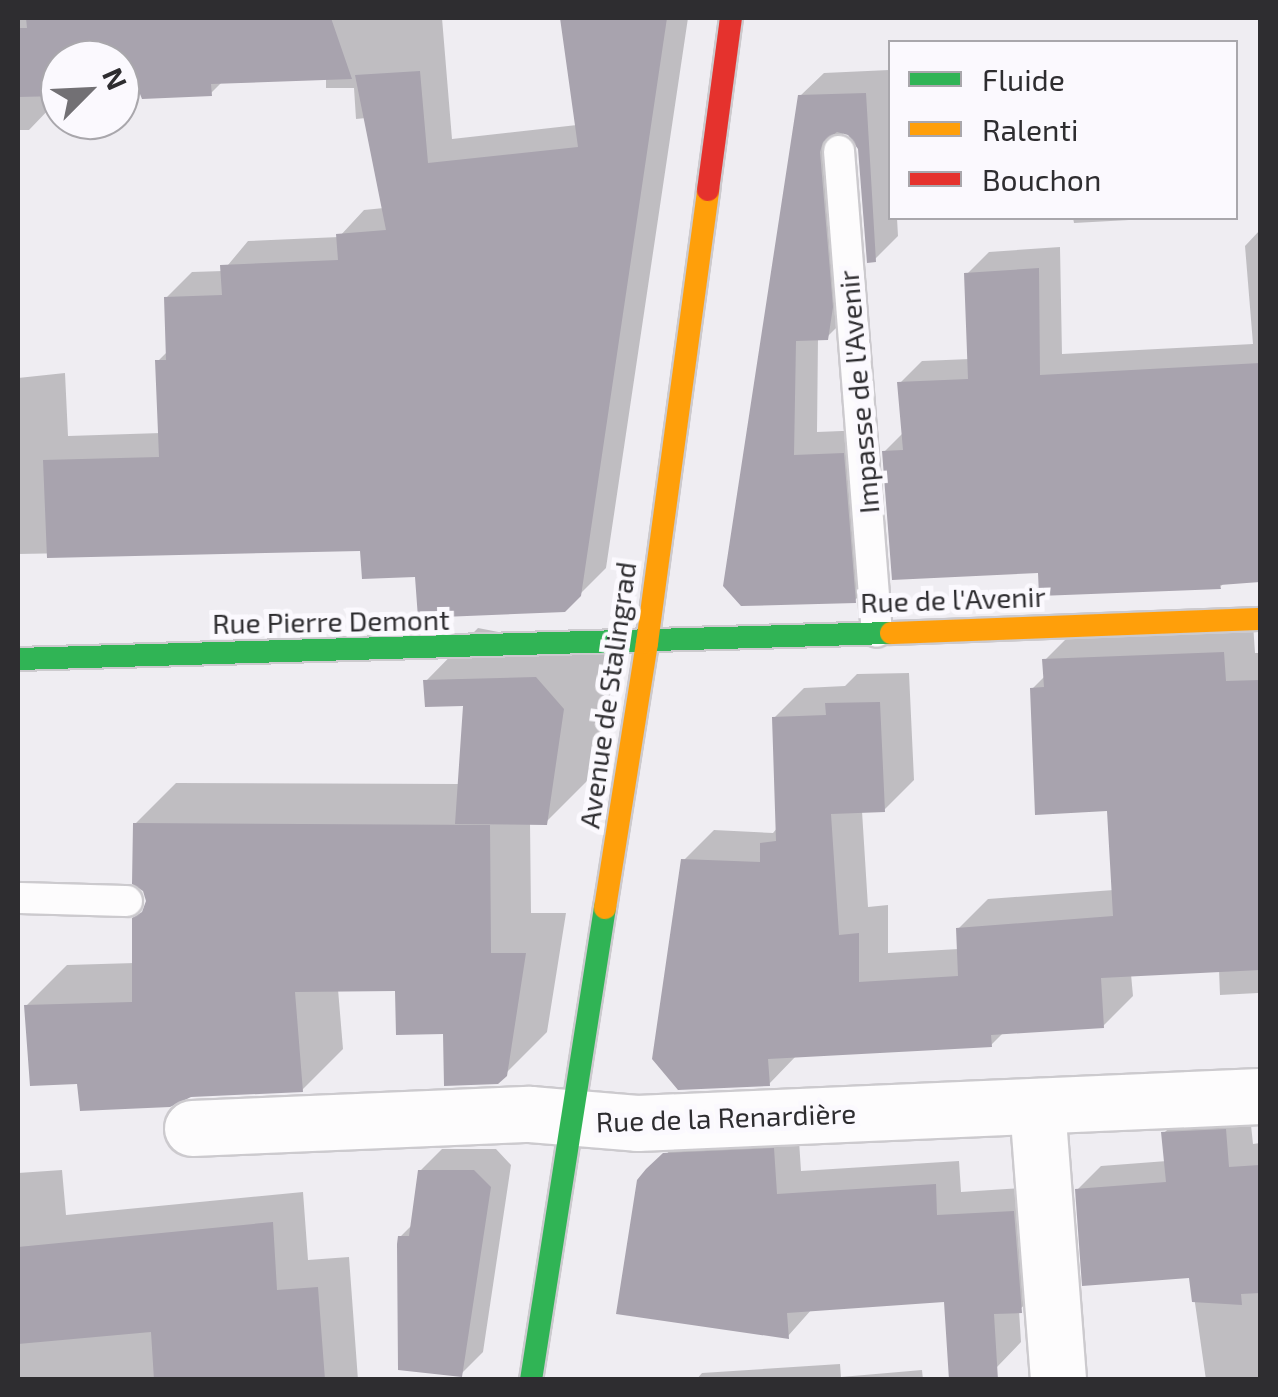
<!DOCTYPE html>
<html>
<head>
<meta charset="utf-8">
<style>
  body { margin:0 }
  #map { position:relative; width:1278px; height:1397px; overflow:hidden; background:#efedf2; font-family:"Exo 2",sans-serif }
  div>[style] { position:absolute }
  .shadow>* { inset:0; background:#0003 }
  .building>* { inset:0; background:#a8a3ae }
  .roads { filter:drop-shadow(2px 0 #cccace) drop-shadow(-2px 0 #cccace) drop-shadow(0 2px #cccace) drop-shadow(0 -2px #cccace) }
  .lane>* { height:30px; margin:-15px; padding:0 15px; transform-origin:15px; border-radius:15px; background:#fdfcfd }
  .street>* { height:55px; margin:-27.5px; padding:0 27.5px; transform-origin:27.5px; border-radius:27.5px; background:#fdfcfd }
  .fast>* { height:22px; margin:-11px; padding:0 11px; transform-origin:11px; border-radius:11px; background:#30b455 }
  .slow>* { height:22px; margin:-11px; padding:0 11px; transform-origin:11px; border-radius:11px; background:#ff9f0a }
  .jam>* { height:22px; margin:-11px; padding:0 11px; transform-origin:11px; border-radius:11px; background:#e5322d }
  span { translate:-50% -50%; white-space:nowrap; text-align:center; line-height:1.15; -webkit-text-stroke:10px #fbf9fe; paint-order:stroke }
  .street-label { font-size:28px; color:#2e2d30 }
  .frame { position:absolute; inset:0; border:20px solid #2e2d30; pointer-events:none }
  .legend { position:absolute; left:888px; top:40px; width:350px; height:180px; box-sizing:border-box; background:#fbf9fe; border:2px solid #a9a7ac; margin:0; padding:12px 18px; list-style:none; font-size:30px; color:#2e2d30 }
  .legend li { display:flex; align-items:center; gap:20px; height:50px }
  .legend b { width:50px; border:2px solid #a9a7ac }
  .north { position:absolute; left:40px; top:40px; width:100px; height:100px; box-sizing:border-box; background:#fbf9fe; border:2px solid #a9a7ac; border-radius:50%; rotate:66deg; font-size:28px; font-weight:700; line-height:40px; text-align:center; color:#2e2d30 }
  .north::after { content:''; display:block; margin:auto; width:35px; height:45px; background:#727074; clip-path:polygon(50% 0,100% 100%,50% 72%,0 100%) }
</style>
</head>
<body>
<div id="map">
  <div class="shadow">
    <div style="clip-path:polygon(18px 18px,442px 18px,452px 139px,577px 125px,562px 18px,688px 18px,606px 568px,564px 610px,417px 574px,362px 548px,18px 554px,18px 378px,65px 373px,68px 436px,161px 433px,158px 361px,168px 351px,166px 298px,192px 272px,223px 271px,248px 241px,339px 237px,364px 210px,384px 208px,366px 118px,356px 119px,354px 88px,326px 88px,326px 77px,223px 81px,211px 93px,120px 94px,120px 60px,60px 60px,60px 94px,54px 94px,54px 104px,29px 130px,18px 130px)"></div>
    <div style="clip-path:polygon(889px 70px,890px 218px,897px 218px,898px 236px,874px 260px,860px 148px,849px 132px,843px 131px,855px 282px,851px 313px,827px 337px,818px 338px,817px 432px,867px 430px,878px 577px,855px 600px,742px 603px,800px 96px,824px 73px)"></div>
    <div style="clip-path:polygon(1073px 218px,1166px 218px,1074px 223px)"></div>
    <div style="clip-path:polygon(1260px 230px,1260px 580px,1224px 583px,1220px 587px,1040px 570px,884px 452px,904px 432px,900px 383px,922px 361px,970px 359px,967px 274px,989px 252px,1060px 247px,1062px 354px,1253px 344px,1245px 246px)"></div>
    <div style="clip-path:polygon(1253px 623px,1255px 653px,1260px 653px,1260px 1011px,1258px 993px,1220px 995px,1219px 970px,1131px 974px,1133px 996px,1103px 1026px,1004px 1032px,991px 1045px,797px 1055px,769px 1084px,684px 860px,714px 830px,773px 833px,778px 827px,774px 718px,804px 688px,845px 686px,857px 674px,909px 673px,914px 780px,884px 810px,862px 811px,868px 907px,888px 905px,888px 953px,959px 949px,958px 929px,988px 899px,1114px 890px,1109px 808px,1032px 689px,1046px 675px,1045px 660px,1075px 630px)"></div>
    <div style="clip-path:polygon(478px 628px,616px 655px,599px 769px,546px 822px,530px 822px,531px 913px,566px 913px,547px 1032px,505px 1074px,445px 1031px,398px 989px,338px 989px,343px 1049px,302px 1090px,80px 1082px,26px 1006px,67px 965px,135px 963px,148px 901px,135px 824px,176px 783px,460px 784px,465px 704px,426px 681px)"></div>
    <div style="clip-path:polygon(1249px 1106px,1253px 1144px,1260px 1143px,1260px 1380px,1206px 1380px,1191px 1275px,1077px 1190px,1101px 1166px,1167px 1161px,1164px 1133px,1188px 1109px)"></div>
    <div style="clip-path:polygon(798px 1125px,801px 1171px,959px 1161px,961px 1192px,1037px 1187px,1045px 1286px,1019px 1310px,1021px 1342px,997px 1367px,946px 1299px,812px 1309px,788px 1336px,639px 1182px,690px 1130px)"></div>
    <div style="clip-path:polygon(442px 1149px,496px 1149px,511px 1165px,483px 1352px,461px 1374px,400px 1237px,413px 1224px,420px 1171px)"></div>
    <div style="clip-path:polygon(62px 1170px,66px 1215px,303px 1192px,308px 1260px,349px 1257px,358px 1380px,18px 1380px,18px 1173px)"></div>
    <div style="clip-path:polygon(840px 1364px,841px 1377px,922px 1370px,923px 1380px,696px 1380px,702px 1373px)"></div>
  </div>
  <div class="building">
    <div style="clip-path:polygon(26px 18px,331px 18px,352px 79px,211px 84px,212px 96px,142px 99px,140px 94px,120px 94px,120px 60px,60px 60px,60px 96px,18px 97px,18px 28px,27px 28px)"></div>
    <div style="clip-path:polygon(560px 18px,667px 18px,581px 596px,565px 612px,418px 618px,415px 577px,362px 579px,360px 551px,47px 558px,43px 460px,159px 457px,155px 360px,166px 360px,164px 297px,222px 295px,220px 265px,338px 260px,336px 234px,386px 230px,355px 75px,420px 71px,428px 163px,578px 147px)"></div>
    <div style="clip-path:polygon(866px 93px,876px 262px,867px 263px,858px 149px,848px 135px,837px 132px,823px 142px,820px 152px,833px 307px,828px 340px,796px 341px,794px 455px,844px 453px,856px 603px,741px 606px,723px 586px,798px 95px)"></div>
    <div style="clip-path:polygon(1039px 268px,1040px 375px,1260px 363px,1260px 582px,1220px 585px,1221px 589px,1039px 596px,1038px 573px,892px 580px,882px 451px,903px 450px,897px 382px,968px 379px,964px 273px)"></div>
    <div style="clip-path:polygon(1224px 652px,1226px 681px,1260px 680px,1260px 970px,1101px 978px,1104px 1028px,991px 1035px,992px 1047px,768px 1059px,770px 1086px,678px 1090px,652px 1059px,681px 859px,760px 862px,760px 843px,776px 841px,772px 717px,826px 715px,825px 703px,880px 702px,885px 812px,831px 814px,839px 935px,859px 933px,859px 982px,958px 976px,956px 928px,1113px 916px,1107px 811px,1035px 815px,1030px 688px,1044px 687px,1042px 659px)"></div>
    <div style="clip-path:polygon(536px 677px,564px 709px,547px 825px,455px 824px,463px 706px,425px 707px,423px 680px)"></div>
    <div style="clip-path:polygon(133px 823px,490px 825px,491px 953px,526px 953px,507px 1076px,498px 1084px,444px 1086px,443px 1034px,396px 1035px,395px 991px,295px 992px,303px 1092px,191px 1097px,170px 1107px,80px 1111px,77px 1084px,30px 1086px,24px 1005px,132px 1002px,132px 918px,142px 912px,146px 901px,143px 891px,132px 884px)"></div>
    <div style="clip-path:polygon(1226px 1129px,1229px 1167px,1260px 1165px,1260px 1293px,1241px 1294px,1242px 1305px,1192px 1302px,1189px 1278px,1082px 1286px,1075px 1189px,1166px 1182px,1161px 1132px)"></div>
    <div style="clip-path:polygon(774px 1148px,777px 1194px,936px 1184px,937px 1215px,1014px 1211px,1022px 1313px,994px 1314px,998px 1380px,949px 1380px,944px 1302px,787px 1313px,789px 1339px,616px 1314px,637px 1180px,646px 1169px,663px 1153px)"></div>
    <div style="clip-path:polygon(418px 1170px,474px 1170px,491px 1187px,462px 1377px,398px 1370px,397px 1244px,398px 1236px,409px 1236px)"></div>
    <div style="clip-path:polygon(273px 1222px,277px 1290px,318px 1287px,325px 1380px,154px 1380px,151px 1332px,18px 1344px,18px 1247px)"></div>
  </div>
  <div class="roads">
    <div class="lane">
      <div style="left:839px;top:151px;width:482px;rotate:85.5deg"></div>
      <div style="left:18px;top:898px;width:109px;rotate:1.6deg"></div>
    </div>
    <div class="street">
      <div style="left:1037px;top:1106px;width:275px;rotate:85.6deg"></div>
      <div style="left:192px;top:1128px;width:338px;rotate:-2.4deg"></div>
      <div style="left:530px;top:1114px;width:107px;rotate:4.8deg"></div>
      <div style="left:637px;top:1123px;width:624px;rotate:-2.48deg"></div>
    </div>
    <div class="fast">
      <div style="left:18px;top:659px;width:873px;rotate:-1.71deg"></div>
      <div style="left:531px;top:1380px;width:478px;rotate:-81.1deg"></div>
    </div>
    <div class="slow">
      <div style="left:891px;top:633px;width:369px;rotate:-2.2deg"></div>
      <div style="left:605px;top:908px;width:268px;rotate:-81deg"></div>
      <div style="left:647px;top:643px;width:457px;rotate:-82.3deg"></div>
    </div>
    <div class="jam">
      <div style="left:708px;top:190px;width:174px;rotate:-82.4deg"></div>
    </div>
  </div>
  <div class="street-label">
    <span style="left:858px;top:392px;rotate:-95deg">Impasse de l'Avenir</span>
    <span style="left:953px;top:599px;rotate:-2deg">Rue de l'Avenir</span>
    <span style="left:331px;top:621px;rotate:-1deg">Rue Pierre Demont</span>
    <span style="left:607px;top:695px;rotate:-82deg">Avenue de Stalingrad</span>
    <span style="left:726px;top:1117px;rotate:-2deg">Rue de la Renardière</span>
  </div>
  <div class="frame"></div>
  <ul class="legend">
  <li><b style="height:12px;background:#30b455"></b>Fluide</li>
  <li><b style="height:12px;background:#ff9f0a"></b>Ralenti</li>
  <li><b style="height:12px;background:#e5322d"></b>Bouchon</li>
  </ul>
  <div class="north">N</div>
</div>
</body>
</html>
